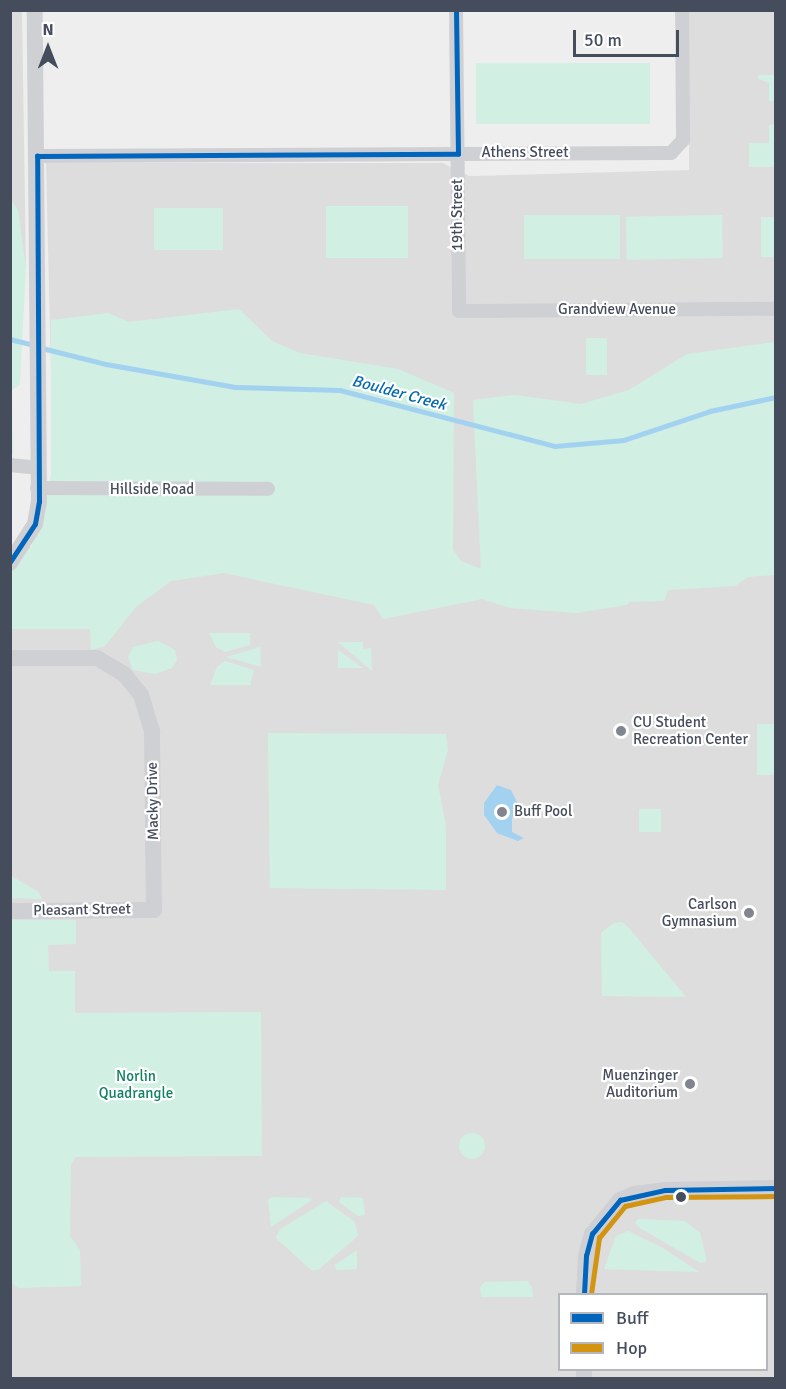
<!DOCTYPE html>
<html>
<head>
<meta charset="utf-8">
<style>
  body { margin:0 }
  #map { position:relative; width:786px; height:1389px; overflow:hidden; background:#efeeee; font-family:Signika,sans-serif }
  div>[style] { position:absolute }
  .education>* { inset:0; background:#deddde }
  .green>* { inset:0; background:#d1f0e3; transform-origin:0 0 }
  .round { border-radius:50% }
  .water>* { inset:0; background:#a3d1f0 }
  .stream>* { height:4.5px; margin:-2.25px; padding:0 2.25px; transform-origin:2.25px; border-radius:2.25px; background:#a3d1f0 }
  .minor>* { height:14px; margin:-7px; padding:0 7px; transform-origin:7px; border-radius:7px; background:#cfd0d4 }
  .tertiary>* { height:16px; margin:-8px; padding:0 8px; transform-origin:8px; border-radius:8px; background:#cfd0d4 }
  .bus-1>* { height:4.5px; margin:-2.25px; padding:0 2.25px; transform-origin:2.25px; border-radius:2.25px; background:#0065bd }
  .bus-2>* { height:4.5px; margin:-2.25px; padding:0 2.25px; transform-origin:2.25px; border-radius:2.25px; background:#d39412 }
  .dots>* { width:16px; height:16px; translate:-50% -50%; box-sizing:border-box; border:3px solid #fff; border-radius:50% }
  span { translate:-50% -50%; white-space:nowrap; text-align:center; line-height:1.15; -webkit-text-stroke:4.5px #fff; paint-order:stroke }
  .street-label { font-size:15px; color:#454c5c }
  .poi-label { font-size:15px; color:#454c5c }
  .left { translate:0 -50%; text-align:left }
  .right { translate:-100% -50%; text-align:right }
  .park-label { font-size:15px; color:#118260 }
  .water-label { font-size:16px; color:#0369b1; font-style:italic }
  .frame { position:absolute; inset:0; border:12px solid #454c5c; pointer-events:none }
  .legend { position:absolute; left:558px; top:1293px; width:210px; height:78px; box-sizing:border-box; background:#fff; border:2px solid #b5b7be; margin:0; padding:8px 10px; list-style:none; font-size:18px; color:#454c5c }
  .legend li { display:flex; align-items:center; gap:12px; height:30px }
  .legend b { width:30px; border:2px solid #b5b7be }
  .north { position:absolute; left:18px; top:18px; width:60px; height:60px; -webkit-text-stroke:4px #fff; paint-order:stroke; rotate:0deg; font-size:16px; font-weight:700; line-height:24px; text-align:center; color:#454c5c }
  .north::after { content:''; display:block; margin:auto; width:21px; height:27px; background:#454c5c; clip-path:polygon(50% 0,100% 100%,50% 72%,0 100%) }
  .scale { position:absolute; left:573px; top:30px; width:106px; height:27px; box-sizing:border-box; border:3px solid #454c5c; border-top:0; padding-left:8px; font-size:18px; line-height:21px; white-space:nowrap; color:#454c5c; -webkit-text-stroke:4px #fff; paint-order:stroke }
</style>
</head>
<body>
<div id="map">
  <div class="education">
    <div style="clip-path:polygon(22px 10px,26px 268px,11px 266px,10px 11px)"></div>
    <div style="clip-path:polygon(evenodd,689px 11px,775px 11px,775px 1378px,11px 1378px,11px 569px,29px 547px,438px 565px,51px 373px,46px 163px,443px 163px,469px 176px,689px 170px,689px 11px,560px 1294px,766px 1294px,766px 1370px,560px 1370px,560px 1294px)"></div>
  </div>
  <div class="green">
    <div style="left:476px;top:63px;width:174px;height:61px"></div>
    <div style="clip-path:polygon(758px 75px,775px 75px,776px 79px,775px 167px,749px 167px,749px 143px,769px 143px,769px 125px,775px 124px,775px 101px,769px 101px,769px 83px,758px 79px)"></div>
    <div style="clip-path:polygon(11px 200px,18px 210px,26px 268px,20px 385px,12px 390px,13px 454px,10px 453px)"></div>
    <div style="left:326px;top:206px;width:82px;height:52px"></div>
    <div style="left:154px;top:208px;width:69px;height:42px"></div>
    <div style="left:524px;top:215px;width:96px;height:44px"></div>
    <div style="left:722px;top:215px;width:43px;height:96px;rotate:89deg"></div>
    <div style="left:761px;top:217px;width:14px;height:40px"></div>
    <div style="clip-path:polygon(239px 309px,272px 341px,300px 353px,398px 369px,454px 393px,453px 550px,461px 561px,481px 569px,473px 400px,515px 395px,581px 404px,629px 390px,687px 354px,775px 342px,775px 575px,748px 577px,735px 586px,668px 590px,664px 601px,629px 602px,627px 605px,576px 613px,510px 608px,482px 599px,383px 619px,374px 605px,224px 573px,171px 581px,136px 607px,105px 646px,91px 650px,90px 629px,11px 629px,11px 566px,32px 546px,51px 475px,51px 320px,108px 313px,129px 322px)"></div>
    <div style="left:607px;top:338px;width:37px;height:21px;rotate:90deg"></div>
    <div style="clip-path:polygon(209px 633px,250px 633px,250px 645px,225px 652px,216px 647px)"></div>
    <div style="clip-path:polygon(158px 641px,175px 650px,177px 660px,172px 668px,155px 674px,133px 670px,128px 657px,133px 647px)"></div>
    <div style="clip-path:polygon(338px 642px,363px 642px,363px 649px,371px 648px,372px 671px)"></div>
    <div style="clip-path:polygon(260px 647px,261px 667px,226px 657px)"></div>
    <div style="clip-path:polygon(338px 650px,363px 668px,338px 668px)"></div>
    <div style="clip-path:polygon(225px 661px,254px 670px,250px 685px,210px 685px,217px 667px)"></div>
    <div style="left:757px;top:724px;width:18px;height:51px"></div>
    <div style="clip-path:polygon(268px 733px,446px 734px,448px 750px,438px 785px,446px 826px,446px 890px,270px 888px)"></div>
    <div style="left:639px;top:809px;width:22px;height:23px"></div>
    <div style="clip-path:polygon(11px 876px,39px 892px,42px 899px,11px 898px)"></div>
    <div style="clip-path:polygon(11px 920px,76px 920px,76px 944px,48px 945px,49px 971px,75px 971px,75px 1013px,261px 1012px,262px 1156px,75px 1157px,71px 1165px,70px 1236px,80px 1250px,81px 1286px,18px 1288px,11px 1282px)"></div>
    <div style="clip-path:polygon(622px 922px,629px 928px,686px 997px,602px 996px,601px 933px,614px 923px)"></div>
    <div class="round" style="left:459px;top:1133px;width:26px;height:26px"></div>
    <div style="clip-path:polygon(272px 1197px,310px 1198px,312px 1200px,271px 1227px,268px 1200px)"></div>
    <div style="clip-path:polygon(341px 1197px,363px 1198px,365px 1215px,358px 1216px,339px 1202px)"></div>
    <div style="clip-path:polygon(326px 1201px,355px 1222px,358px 1236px,318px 1270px,311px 1270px,276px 1238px,279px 1230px)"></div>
    <div style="clip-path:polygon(638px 1219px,685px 1221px,700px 1233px,707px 1261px,700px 1263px,640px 1228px,635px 1223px)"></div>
    <div style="clip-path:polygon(628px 1231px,663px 1248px,699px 1272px,604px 1269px,616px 1236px)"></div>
    <div style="clip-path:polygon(357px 1250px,357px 1269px,336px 1270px,335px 1265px)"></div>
    <div style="clip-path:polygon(527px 1281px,532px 1287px,533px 1297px,481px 1297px,480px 1287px,485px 1282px)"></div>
  </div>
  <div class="water">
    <div style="clip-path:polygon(497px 785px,511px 790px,520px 808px,512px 818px,512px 832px,524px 838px,518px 841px,497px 833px,484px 815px,484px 803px)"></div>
  </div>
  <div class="stream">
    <div style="left:10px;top:339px;width:25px;rotate:14deg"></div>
    <div style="left:42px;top:348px;width:66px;rotate:14deg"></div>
    <div style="left:106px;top:364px;width:131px;rotate:10.1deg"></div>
    <div style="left:235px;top:387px;width:105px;rotate:1.6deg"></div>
    <div style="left:340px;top:390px;width:222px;rotate:14.6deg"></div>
    <div style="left:555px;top:446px;width:69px;rotate:-5deg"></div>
    <div style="left:624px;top:440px;width:91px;rotate:-18.6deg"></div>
    <div style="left:710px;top:411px;width:67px;rotate:-12deg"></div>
  </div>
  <div class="minor">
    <div style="left:456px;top:10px;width:301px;rotate:89.4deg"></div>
    <div style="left:459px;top:311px;width:317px;rotate:-0.4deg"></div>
    <div style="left:37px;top:156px;width:634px;rotate:-0.27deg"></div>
    <div style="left:671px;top:153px;width:18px;rotate:-47deg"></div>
    <div style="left:683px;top:140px;width:130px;rotate:-90.4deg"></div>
    <div style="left:10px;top:465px;width:27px;rotate:6deg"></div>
    <div style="left:37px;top:488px;width:231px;rotate:0.2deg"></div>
  </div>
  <div class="tertiary">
    <div style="left:10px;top:563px;width:46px;rotate:-57.3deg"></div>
    <div style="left:35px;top:524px;width:22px;rotate:-80deg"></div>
    <div style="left:39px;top:502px;width:492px;rotate:-90.5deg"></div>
    <div style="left:10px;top:658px;width:87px"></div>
    <div style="left:97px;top:658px;width:31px;rotate:31deg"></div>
    <div style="left:124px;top:674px;width:27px;rotate:51deg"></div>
    <div style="left:141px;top:695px;width:39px;rotate:73deg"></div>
    <div style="left:152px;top:732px;width:178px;rotate:89.4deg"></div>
    <div style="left:154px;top:910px;width:144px;rotate:179.6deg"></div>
    <div style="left:584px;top:1294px;width:38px;rotate:-87deg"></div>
    <div style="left:586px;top:1256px;width:23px;rotate:-75deg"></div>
    <div style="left:592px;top:1234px;width:44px;rotate:-50.5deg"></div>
    <div style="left:620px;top:1200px;width:15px;rotate:-23deg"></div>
    <div style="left:634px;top:1194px;width:31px;rotate:-7deg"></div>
    <div style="left:665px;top:1190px;width:111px;rotate:-1deg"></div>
    <div style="left:584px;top:1378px;width:8px;rotate:-90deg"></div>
  </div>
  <div class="bus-1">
    <div style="left:10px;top:562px;width:45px;rotate:-56.7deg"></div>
    <div style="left:35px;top:524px;width:22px;rotate:-80deg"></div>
    <div style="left:39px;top:502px;width:346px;rotate:-90.3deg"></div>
    <div style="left:37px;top:156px;width:421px;rotate:-0.3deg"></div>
    <div style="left:458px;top:154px;width:144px;rotate:-90.8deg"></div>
    <div style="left:584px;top:1294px;width:38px;rotate:-87deg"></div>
    <div style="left:586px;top:1256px;width:23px;rotate:-75deg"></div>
    <div style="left:592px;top:1234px;width:44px;rotate:-50.5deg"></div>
    <div style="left:620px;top:1200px;width:46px;rotate:-12.5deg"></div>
    <div style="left:665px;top:1190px;width:111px;rotate:-1deg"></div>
  </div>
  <div class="bus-2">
    <div style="left:591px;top:1294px;width:57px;rotate:-81.9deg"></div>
    <div style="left:599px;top:1238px;width:41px;rotate:-50.9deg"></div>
    <div style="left:625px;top:1206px;width:42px;rotate:-12.4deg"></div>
    <div style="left:666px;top:1197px;width:110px;rotate:-0.5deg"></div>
  </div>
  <div class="dots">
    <div style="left:621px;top:731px;background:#80858f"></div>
    <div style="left:502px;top:812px;background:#80858f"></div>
    <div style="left:749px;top:913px;background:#80858f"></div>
    <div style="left:690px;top:1084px;background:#80858f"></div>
    <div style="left:681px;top:1197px;background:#454c5c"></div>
  </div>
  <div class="street-label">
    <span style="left:525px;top:153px">Athens Street</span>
    <span style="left:458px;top:215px;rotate:-90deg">19th Street</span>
    <span style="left:617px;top:310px">Grandview Avenue</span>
    <span style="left:152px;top:490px">Hillside Road</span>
    <span style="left:153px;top:801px;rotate:-91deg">Macky Drive</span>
    <span style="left:82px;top:910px;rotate:-1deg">Pleasant Street</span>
  </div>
  <div class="poi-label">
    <span class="left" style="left:633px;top:731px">CU Student<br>Recreation Center</span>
    <span class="left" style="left:514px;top:812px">Buff Pool</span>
    <span class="right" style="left:737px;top:913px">Carlson<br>Gymnasium</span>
    <span class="right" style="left:678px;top:1084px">Muenzinger<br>Auditorium</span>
  </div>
  <div class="park-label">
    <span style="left:136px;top:1085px">Norlin<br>Quadrangle</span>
  </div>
  <div class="water-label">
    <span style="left:399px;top:393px;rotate:15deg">Boulder Creek</span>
  </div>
  <div class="frame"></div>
  <ul class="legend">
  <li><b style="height:8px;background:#0065bd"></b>Buff</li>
  <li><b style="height:8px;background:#d39412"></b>Hop</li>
  </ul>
  <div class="north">N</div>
  <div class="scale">50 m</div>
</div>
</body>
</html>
